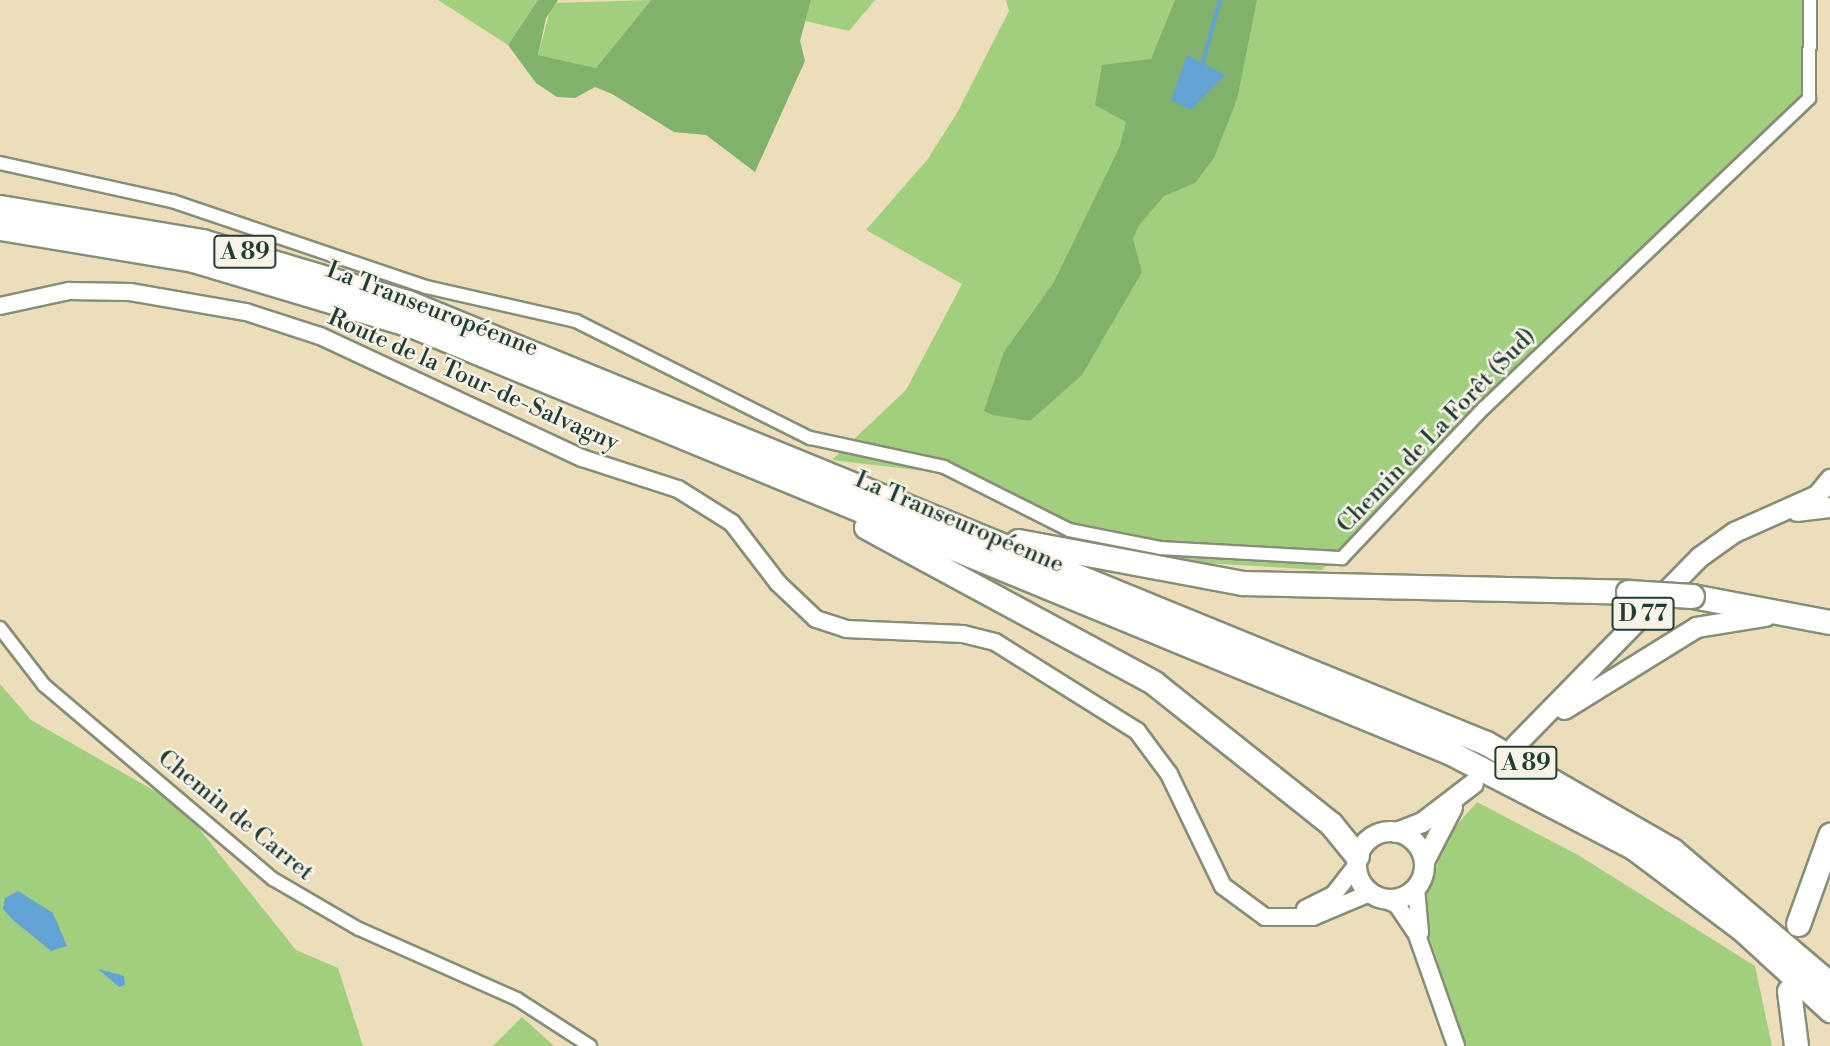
<!DOCTYPE html>
<html>
<head>
<meta charset="utf-8">
<style>
  body { margin:0 }
  #map { position:relative; width:1830px; height:1046px; overflow:hidden; background:#ecdeba; font-family:"Libre Bodoni",serif }
  div>[style] { position:absolute }
  .green>* { inset:0; background:#a1cf7d }
  .forest>* { inset:0; background:#80b26c }
  .water>* { inset:0; background:#62a2d5 }
  .stream>* { height:3.5px; margin:-1.75px; padding:0 1.75px; transform-origin:1.75px; border-radius:1.75px; background:#62a2d5 }
  .roads { filter:drop-shadow(2px 0 #868e77) drop-shadow(-2px 0 #868e77) drop-shadow(0 2px #868e77) drop-shadow(0 -2px #868e77) }
  .minor>* { height:12px; margin:-6px; padding:0 6px; transform-origin:6px; border-radius:6px; background:#fff }
  .tertiary>* { height:16px; margin:-8px; padding:0 8px; transform-origin:8px; border-radius:8px; background:#fff }
  .primary>* { height:19px; margin:-9.5px; padding:0 9.5px; transform-origin:9.5px; border-radius:9.5px; background:#fff }
  .primary>.ring { margin:-9.5px; padding:0; box-sizing:content-box; background:none; border:19px solid #fff; border-radius:50% }
  .motorway>* { height:23px; margin:-11.5px; padding:0 11.5px; transform-origin:11.5px; border-radius:11.5px; background:#fff }
  .bridges { filter:drop-shadow(2px 0 #868e77) drop-shadow(-2px 0 #868e77) drop-shadow(0 2px #868e77) drop-shadow(0 -2px #868e77) }
  .motorway-bridge>* { height:23px; margin:-11.5px; padding:0 11.5px; transform-origin:11.5px; border-radius:11.5px; background:#fff }
  span { translate:-50% -50%; white-space:nowrap; text-align:center; line-height:1.15; -webkit-text-stroke:5px #f7f3e8; paint-order:stroke }
  .shield-label span { padding:2px 5px; background:#f7f3e8; border:2px solid; border-radius:5px; -webkit-text-stroke-width:0 }
  .shield-label { font-size:23px; color:#1f3d34; font-weight:700 }
  .street-label { font-size:24px; color:#1f3d34 }
</style>
</head>
<body>
<div id="map">
  <div class="green">
    <div style="clip-path:polygon(438px 0,538px 0,508px 45px)"></div>
    <div style="clip-path:polygon(651px 0,596px 68px,538px 55px,552px 3px)"></div>
    <div style="clip-path:polygon(811px 0,875px 0,849px 31px,805px 21px)"></div>
    <div style="clip-path:polygon(1006px 0,1803px 0,1802px 96px,1472px 414px,1322px 570px,1186px 562px,1072px 531px,942px 473px,832px 460px,906px 390px,962px 284px,866px 230px,927px 160px,957px 113px,1009px 11px)"></div>
    <div style="clip-path:polygon(0 684px,31px 720px,181px 806px,296px 950px,338px 968px,363px 1046px,0 1046px)"></div>
    <div style="clip-path:polygon(1477px 802px,1578px 855px,1755px 966px,1772px 1046px,1465px 1046px,1425px 923px,1424px 898px,1449px 834px)"></div>
    <div style="clip-path:polygon(522px 1017px,554px 1046px,493px 1046px)"></div>
  </div>
  <div class="forest">
    <div style="clip-path:polygon(538px 0,558px 0,546px 18px,538px 55px,596px 68px,651px 0,811px 0,800px 41px,805px 61px,755px 172px,706px 135px,674px 132px,612px 94px,595px 87px,575px 98px,557px 97px,536px 83px,508px 45px)"></div>
    <div style="clip-path:polygon(1175px 0,1257px 0,1237px 99px,1214px 158px,1195px 183px,1164px 196px,1139px 225px,1133px 239px,1142px 272px,1082px 375px,1030px 421px,993px 415px,984px 411px,1004px 352px,1054px 282px,1120px 146px,1126px 122px,1095px 105px,1102px 65px,1151px 59px)"></div>
  </div>
  <div class="water">
    <div style="clip-path:polygon(1187px 55px,1225px 75px,1191px 110px,1171px 100px)"></div>
    <div style="clip-path:polygon(18px 891px,53px 913px,67px 946px,51px 951px,13px 920px,3px 909px,5px 898px)"></div>
    <div style="clip-path:polygon(98px 969px,124px 976px,125px 985px,119px 987px)"></div>
  </div>
  <div class="stream">
    <div style="left:1202px;top:66px;width:68px;rotate:-74.7deg"></div>
  </div>
  <div class="roads">
    <div class="minor">
      <div style="left:0;top:163px;width:176px;rotate:12.5deg"></div>
      <div style="left:172px;top:201px;width:268px;rotate:18.7deg"></div>
      <div style="left:426px;top:287px;width:154px;rotate:12.8deg"></div>
      <div style="left:576px;top:321px;width:262px;rotate:26.6deg"></div>
      <div style="left:810px;top:438px;width:137px;rotate:12.2deg"></div>
      <div style="left:944px;top:467px;width:140px;rotate:26.7deg"></div>
      <div style="left:1069px;top:530px;width:94px;rotate:11.1deg"></div>
      <div style="left:1161px;top:548px;width:181px;rotate:3.2deg"></div>
      <div style="left:1342px;top:558px;width:207px;rotate:-46.6deg"></div>
      <div style="left:1484px;top:408px;width:449px;rotate:-43.6deg"></div>
      <div style="left:1809px;top:98px;width:98px;rotate:-89.4deg"></div>
      <div style="left:0;top:628px;width:72px;rotate:52.3deg"></div>
      <div style="left:44px;top:685px;width:300px;rotate:40.3deg"></div>
      <div style="left:273px;top:879px;width:99px;rotate:30.2deg"></div>
      <div style="left:359px;top:929px;width:173px;rotate:23.9deg"></div>
      <div style="left:517px;top:999px;width:87px;rotate:32.8deg"></div>
    </div>
    <div class="tertiary">
      <div style="left:0;top:306px;width:71px;rotate:-12.3deg"></div>
      <div style="left:69px;top:291px;width:61px;rotate:0.9deg"></div>
      <div style="left:130px;top:292px;width:118px;rotate:9.8deg"></div>
      <div style="left:246px;top:312px;width:78px;rotate:18deg"></div>
      <div style="left:320px;top:336px;width:289px;rotate:25deg"></div>
      <div style="left:582px;top:458px;width:101px;rotate:17.9deg"></div>
      <div style="left:678px;top:489px;width:64px;rotate:32.2deg"></div>
      <div style="left:732px;top:523px;width:76px;rotate:52.5deg"></div>
      <div style="left:778px;top:583px;width:52px;rotate:43.5deg"></div>
      <div style="left:816px;top:619px;width:32px;rotate:18deg"></div>
      <div style="left:846px;top:629px;width:117px;rotate:2.4deg"></div>
      <div style="left:963px;top:634px;width:33px;rotate:14deg"></div>
      <div style="left:995px;top:642px;width:168px;rotate:32.1deg"></div>
      <div style="left:1137px;top:731px;width:54px;rotate:53.3deg"></div>
      <div style="left:1169px;top:774px;width:124px;rotate:64.3deg"></div>
      <div style="left:1223px;top:886px;width:52px;rotate:36.4deg"></div>
      <div style="left:1265px;top:917px;width:48px"></div>
      <div style="left:1313px;top:917px;width:62px;rotate:-22.8deg"></div>
      <div style="left:1416px;top:888px;width:45px;rotate:84.9deg"></div>
      <div style="left:1386px;top:900px;width:12px;rotate:24deg"></div>
      <div style="left:1397px;top:905px;width:36px;rotate:56deg"></div>
      <div style="left:1417px;top:935px;width:118px;rotate:70.6deg"></div>
      <div style="left:1305px;top:909px;width:33px;rotate:-27deg"></div>
      <div style="left:1334px;top:894px;width:36px;rotate:-52deg"></div>
    </div>
    <div class="primary">
      <div style="left:1797px;top:511px;width:33px;rotate:-7deg"></div>
      <div style="left:1564px;top:709px;width:155px;rotate:-31.8deg"></div>
      <div style="left:1696px;top:627px;width:70px;rotate:-9.1deg"></div>
      <div style="left:1515px;top:745px;width:263px;rotate:-45.6deg"></div>
      <div style="left:1699px;top:557px;width:43px;rotate:-35.5deg"></div>
      <div style="left:1734px;top:532px;width:91px;rotate:-24deg"></div>
      <div style="left:1817px;top:495px;width:21px;rotate:-51deg"></div>
      <div class="ring" style="left:1356px;top:831px;width:49px;height:49px"></div>
      <div style="left:1396px;top:832px;width:28px;rotate:-21deg"></div>
      <div style="left:1422px;top:822px;width:64px;rotate:-37.4deg"></div>
      <div style="left:1424px;top:861px;width:61px;rotate:-62.6deg"></div>
    </div>
    <div class="motorway">
      <div style="left:0;top:207px;width:205px;rotate:9.6deg"></div>
      <div style="left:202px;top:241px;width:214px;rotate:16.6deg"></div>
      <div style="left:407px;top:302px;width:1166px;rotate:22.23deg"></div>
      <div style="left:1486px;top:743px;width:215px;rotate:29.9deg"></div>
      <div style="left:1672px;top:850px;width:207px;rotate:40.3deg"></div>
      <div style="left:0;top:228px;width:196px;rotate:9.4deg"></div>
      <div style="left:193px;top:260px;width:227px;rotate:16.6deg"></div>
      <div style="left:411px;top:325px;width:1125px;rotate:22.37deg"></div>
      <div style="left:1451px;top:753px;width:206px;rotate:27.4deg"></div>
      <div style="left:1634px;top:848px;width:135px;rotate:36.9deg"></div>
      <div style="left:1742px;top:929px;width:120px;rotate:42.6deg"></div>
      <div style="left:866px;top:527px;width:328px;rotate:28.4deg"></div>
      <div style="left:1154px;top:683px;width:226px;rotate:38.5deg"></div>
      <div style="left:1331px;top:824px;width:41px;rotate:50.9deg"></div>
      <div style="left:1018px;top:541px;width:229px;rotate:10.6deg"></div>
      <div style="left:1243px;top:583px;width:385px;rotate:1.3deg"></div>
      <div style="left:1692px;top:596px;width:140px;rotate:10.7deg"></div>
      <div style="left:1798px;top:924px;width:95px;rotate:-70.2deg"></div>
      <div style="left:1789px;top:991px;width:55px;rotate:82.7deg"></div>
    </div>
  </div>
  <div class="bridges">
    <div class="motorway-bridge">
      <div style="left:1628px;top:592px;width:64px;rotate:3.6deg"></div>
    </div>
  </div>
  <div class="shield-label">
    <span style="left:245px;top:252px">A 89</span>
    <span style="left:1643px;top:614px">D 77</span>
    <span style="left:1526px;top:763px">A 89</span>
  </div>
  <div class="street-label">
    <span style="left:432px;top:310px;rotate:21deg">La Transeuropéenne</span>
    <span style="left:473px;top:381px;rotate:24deg">Route de la Tour-de-Salvagny</span>
    <span style="left:1437px;top:431px;rotate:-46deg">Chemin de La Forêt (Sud)</span>
    <span style="left:959px;top:523px;rotate:23deg">La Transeuropéenne</span>
    <span style="left:235px;top:816px;rotate:39deg">Chemin de Carret</span>
  </div>
</div>
</body>
</html>
